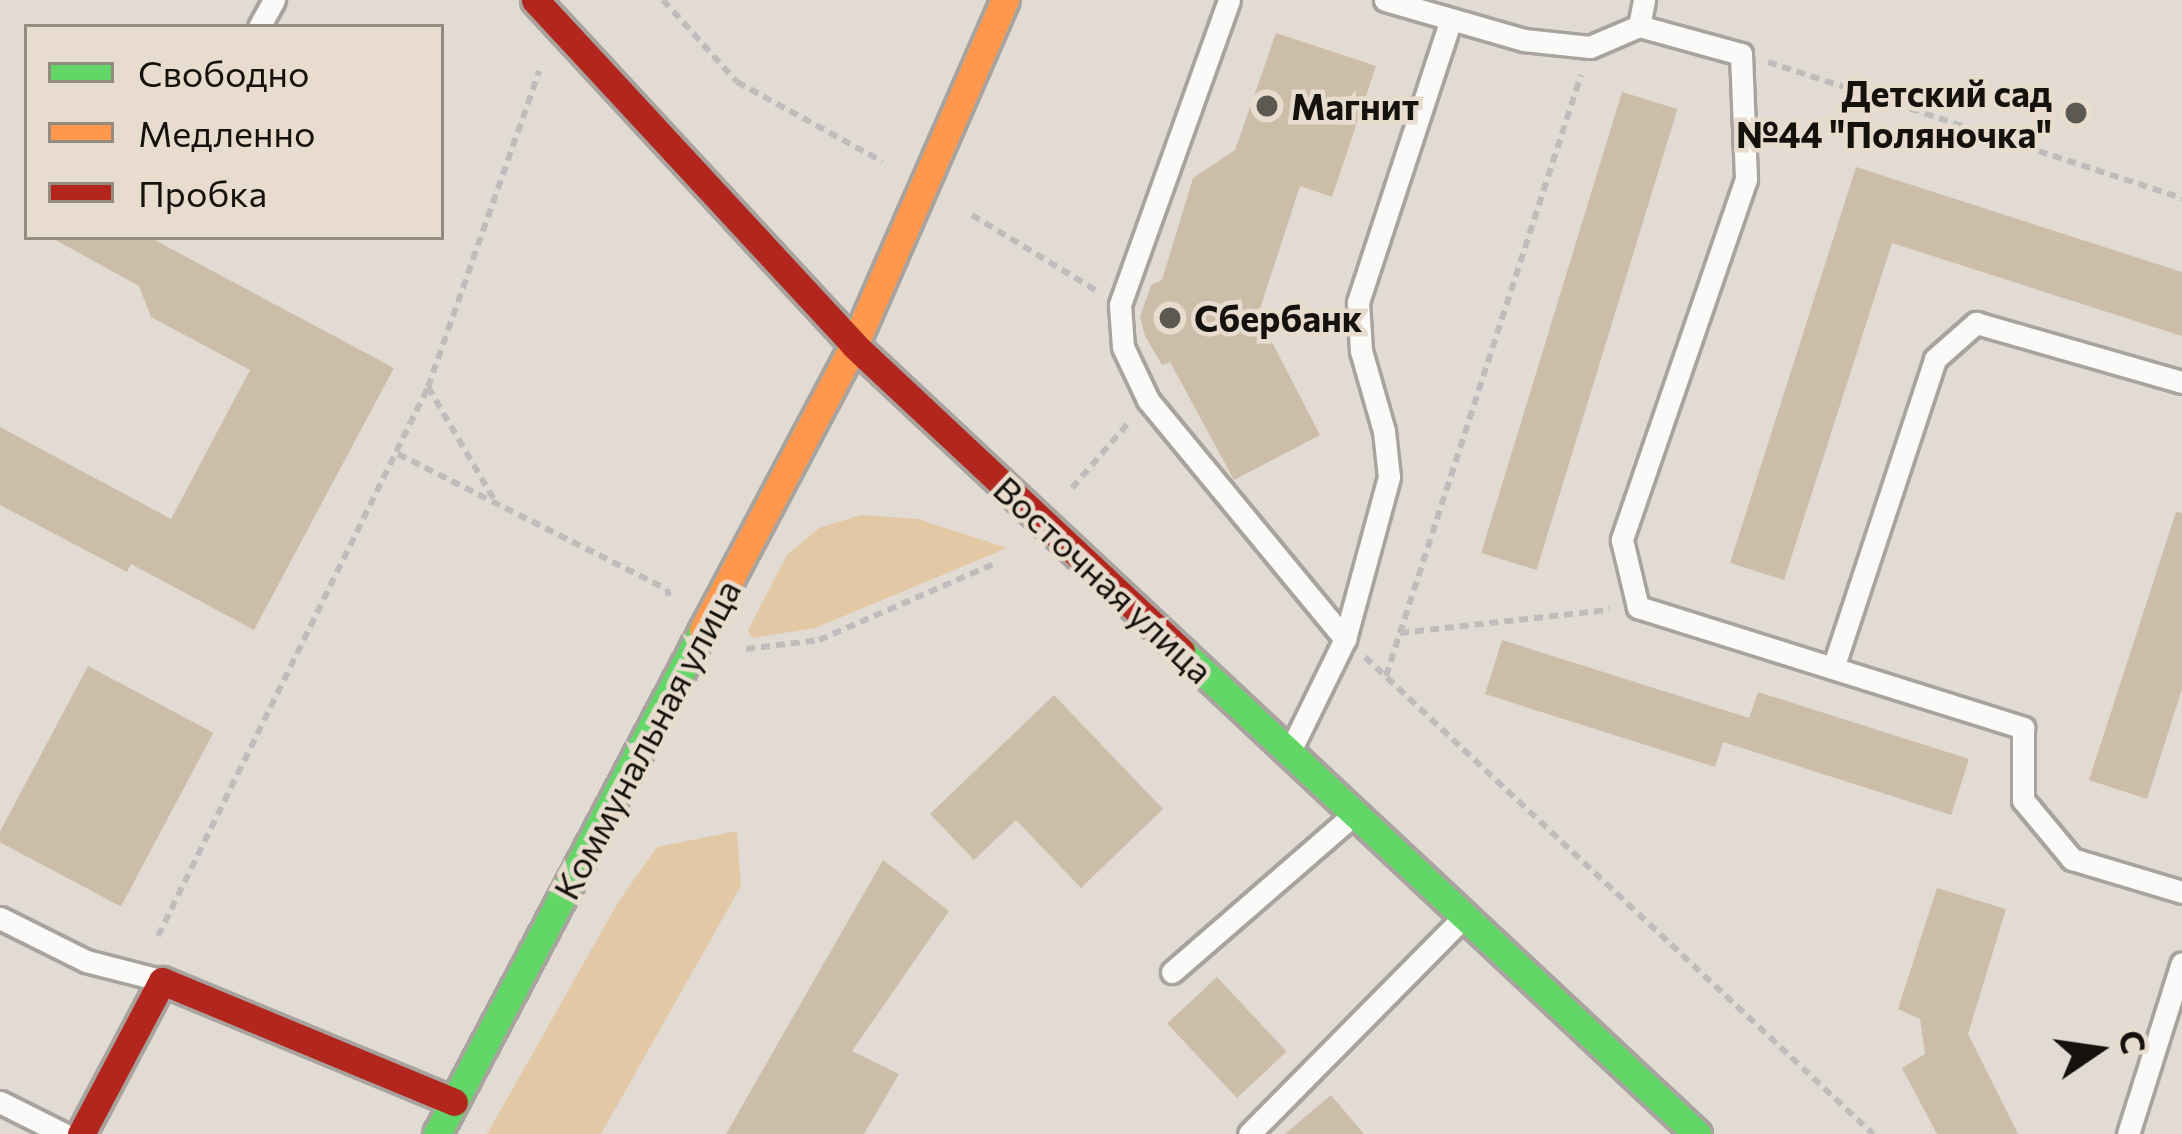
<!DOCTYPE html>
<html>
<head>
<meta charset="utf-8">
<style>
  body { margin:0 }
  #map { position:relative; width:2182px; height:1134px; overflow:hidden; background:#e1dbd4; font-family:Commissioner,sans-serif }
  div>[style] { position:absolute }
  .green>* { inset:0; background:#e3c8a5 }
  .building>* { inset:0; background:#ccbda9; transform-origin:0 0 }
  .path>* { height:6px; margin-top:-3px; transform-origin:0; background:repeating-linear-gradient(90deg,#bfbdbb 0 9px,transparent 0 15px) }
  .roads { filter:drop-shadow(3px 0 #a8a39e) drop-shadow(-3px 0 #a8a39e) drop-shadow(0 3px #a8a39e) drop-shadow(0 -3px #a8a39e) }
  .lane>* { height:21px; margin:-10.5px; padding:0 10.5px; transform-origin:10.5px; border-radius:10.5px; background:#fafaf9 }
  .fast>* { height:27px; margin:-13.5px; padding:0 13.5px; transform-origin:13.5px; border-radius:13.5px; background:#63d668 }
  .slow>* { height:27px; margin:-13.5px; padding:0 13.5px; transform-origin:13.5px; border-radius:13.5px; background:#ff974d }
  .jam>* { height:27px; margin:-13.5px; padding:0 13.5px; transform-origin:13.5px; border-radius:13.5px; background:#b3261e }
  .dots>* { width:33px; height:33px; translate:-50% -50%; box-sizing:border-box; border:6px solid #e7dcce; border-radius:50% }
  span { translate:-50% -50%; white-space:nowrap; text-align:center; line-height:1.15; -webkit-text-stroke:9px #e7dcce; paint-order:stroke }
  .poi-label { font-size:36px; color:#15110c; font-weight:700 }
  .right { translate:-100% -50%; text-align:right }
  .left { translate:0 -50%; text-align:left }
  .street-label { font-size:36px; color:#15110c }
  .legend { position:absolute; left:24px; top:24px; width:420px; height:216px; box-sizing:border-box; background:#e7dcce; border:3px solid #938b80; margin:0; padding:15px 21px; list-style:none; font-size:36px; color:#15110c }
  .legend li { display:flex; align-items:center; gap:24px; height:60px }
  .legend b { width:60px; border:3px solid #938b80 }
  .north { position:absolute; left:2038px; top:990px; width:120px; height:120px; -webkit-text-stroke:9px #e7dcce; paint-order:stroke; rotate:77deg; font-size:33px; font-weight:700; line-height:48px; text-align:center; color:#15110c }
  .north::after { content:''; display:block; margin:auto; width:42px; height:54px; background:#15110c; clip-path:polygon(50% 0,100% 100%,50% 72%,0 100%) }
</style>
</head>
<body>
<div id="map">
  <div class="green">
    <div style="clip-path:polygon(861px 515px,918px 519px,1007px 548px,815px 628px,752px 638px,748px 630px,787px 555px,819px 528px)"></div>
    <div style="clip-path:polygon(737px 831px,741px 886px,601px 1134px,487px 1134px,619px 901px,657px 847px)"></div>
  </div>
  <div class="building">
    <div style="clip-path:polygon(1276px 33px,1376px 66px,1332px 197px,1300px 186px,1258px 315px,1320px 435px,1234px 480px,1170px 362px,1162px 365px,1145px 336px,1140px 317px,1151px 285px,1162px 280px,1193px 178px,1235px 150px)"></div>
    <div style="left:1622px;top:92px;width:58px;height:482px;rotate:17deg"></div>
    <div style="clip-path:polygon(1856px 167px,2182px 272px,2182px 336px,1892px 243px,1784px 580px,1730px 563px)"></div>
    <div style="clip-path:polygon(50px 237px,149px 237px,394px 368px,254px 630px,131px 564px,127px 572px,0 505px,0 427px,171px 519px,250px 370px,151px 317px,139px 286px)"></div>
    <div style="clip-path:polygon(2176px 512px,2182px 513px,2182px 689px,2147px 799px,2089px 780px)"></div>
    <div style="clip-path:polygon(1502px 640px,1749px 718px,1758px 692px,1969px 759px,1951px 815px,1723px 742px,1715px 767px,1485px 694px)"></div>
    <div style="left:88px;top:666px;width:142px;height:197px;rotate:28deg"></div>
    <div style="clip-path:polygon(1054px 695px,1163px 809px,1081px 888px,1016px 820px,974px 860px,930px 814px)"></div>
    <div style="clip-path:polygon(883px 860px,949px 911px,852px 1051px,899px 1074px,864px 1134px,726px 1134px)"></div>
    <div style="clip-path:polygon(1937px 888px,2006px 909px,1968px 1034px,2018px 1134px,1937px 1134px,1902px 1068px,1925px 1054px,1920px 1019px,1898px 1009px)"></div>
    <div style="left:1217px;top:977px;width:102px;height:68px;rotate:47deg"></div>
    <div style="clip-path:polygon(1331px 1095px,1364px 1134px,1285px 1134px)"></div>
  </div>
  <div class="path">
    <div style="left:663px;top:0;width:110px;rotate:47.9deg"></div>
    <div style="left:737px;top:82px;width:166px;rotate:28.7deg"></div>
    <div style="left:1768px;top:62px;width:436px;rotate:18.2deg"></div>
    <div style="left:972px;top:215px;width:146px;rotate:31.3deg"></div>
    <div style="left:428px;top:387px;width:129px;rotate:59.6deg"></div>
    <div style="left:398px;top:454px;width:301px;rotate:26.7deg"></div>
    <div style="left:667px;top:589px;width:7px;rotate:74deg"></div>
    <div style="left:1072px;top:488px;width:89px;rotate:-49.1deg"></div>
    <div style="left:1400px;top:633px;width:211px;rotate:-6.3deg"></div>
    <div style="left:746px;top:649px;width:74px;rotate:-7deg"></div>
    <div style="left:819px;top:640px;width:193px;rotate:-23.5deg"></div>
    <div style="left:1365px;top:657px;width:697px;rotate:43.2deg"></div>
    <div style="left:1386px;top:676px;width:632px;rotate:-72.02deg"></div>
    <div style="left:158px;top:936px;width:612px;rotate:-63.81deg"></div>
    <div style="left:428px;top:387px;width:335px;rotate:-70.6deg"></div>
  </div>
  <div class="roads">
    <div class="lane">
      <div style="left:1229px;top:0;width:324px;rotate:109.7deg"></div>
      <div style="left:1120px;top:305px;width:42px;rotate:85.9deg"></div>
      <div style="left:1123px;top:347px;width:59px;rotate:64.7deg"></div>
      <div style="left:1148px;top:400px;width:310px;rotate:50.5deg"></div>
      <div style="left:1385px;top:0;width:145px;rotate:16.1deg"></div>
      <div style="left:1524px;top:40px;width:66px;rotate:6.1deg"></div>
      <div style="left:1590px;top:47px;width:53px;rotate:-23.2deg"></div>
      <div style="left:1639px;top:26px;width:106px;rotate:15.4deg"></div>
      <div style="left:1741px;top:54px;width:125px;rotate:87.7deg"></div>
      <div style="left:1746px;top:179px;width:382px;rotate:109deg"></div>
      <div style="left:1622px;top:540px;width:69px;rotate:76.6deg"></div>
      <div style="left:1638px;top:607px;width:404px;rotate:17.4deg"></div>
      <div style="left:2023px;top:728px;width:72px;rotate:90deg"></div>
      <div style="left:2023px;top:800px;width:77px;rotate:50.3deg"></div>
      <div style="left:2072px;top:859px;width:115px;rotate:16.7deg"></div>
      <div style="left:1639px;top:26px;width:26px;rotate:-79deg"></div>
      <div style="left:259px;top:27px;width:31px;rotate:-61deg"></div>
      <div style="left:1833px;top:668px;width:325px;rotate:-71.7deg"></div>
      <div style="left:1935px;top:359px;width:55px;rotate:-41.3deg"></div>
      <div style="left:1976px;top:323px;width:214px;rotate:16deg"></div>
      <div style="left:1292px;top:747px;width:120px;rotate:-63.9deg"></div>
      <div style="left:1345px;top:639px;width:168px;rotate:-74.8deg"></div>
      <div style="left:1389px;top:477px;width:46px;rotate:-96.2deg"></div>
      <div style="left:1384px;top:431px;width:83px;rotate:-106deg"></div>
      <div style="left:1361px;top:351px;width:49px;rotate:-93.5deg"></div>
      <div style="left:1358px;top:302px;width:295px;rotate:-71.8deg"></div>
      <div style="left:0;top:918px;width:96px;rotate:26.6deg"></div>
      <div style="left:86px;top:961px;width:72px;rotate:14.4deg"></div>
      <div style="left:1172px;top:972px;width:235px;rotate:-40.9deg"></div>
      <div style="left:0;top:1102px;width:72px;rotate:26.6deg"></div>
      <div style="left:1249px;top:1134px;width:305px;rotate:-45.3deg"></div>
      <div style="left:2128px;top:1134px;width:179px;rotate:-72.5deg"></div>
    </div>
    <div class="fast">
      <div style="left:1181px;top:651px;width:707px;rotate:43.11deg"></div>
      <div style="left:437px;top:1134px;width:570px;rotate:-62.18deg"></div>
    </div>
    <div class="slow">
      <div style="left:703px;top:630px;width:323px;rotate:-62.1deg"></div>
      <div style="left:854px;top:345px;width:377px;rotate:-66.4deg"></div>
    </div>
    <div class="jam">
      <div style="left:535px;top:0;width:470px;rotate:47.2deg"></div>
      <div style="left:854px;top:345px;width:448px;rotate:43.1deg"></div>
      <div style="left:81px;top:1134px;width:173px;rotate:-62.1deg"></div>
      <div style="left:162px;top:981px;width:316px;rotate:22.5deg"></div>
    </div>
  </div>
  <div class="dots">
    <div style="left:1267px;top:106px;background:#5c5852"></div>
    <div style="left:2076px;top:113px;background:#5c5852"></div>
    <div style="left:1170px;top:318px;background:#5c5852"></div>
  </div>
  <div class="poi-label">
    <span class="right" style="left:2052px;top:113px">Детский сад<br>№44 "Поляночка"</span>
    <span class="left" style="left:1291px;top:106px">Магнит</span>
    <span class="left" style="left:1194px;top:318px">Сбербанк</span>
  </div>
  <div class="street-label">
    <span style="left:1104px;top:579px;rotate:43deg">Восточная улица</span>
    <span style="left:646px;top:739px;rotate:-62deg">Коммунальная улица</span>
  </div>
  <ul class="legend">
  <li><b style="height:15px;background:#63d668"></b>Свободно</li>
  <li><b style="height:15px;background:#ff974d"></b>Медленно</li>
  <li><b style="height:15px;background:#b3261e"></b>Пробка</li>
  </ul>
  <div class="north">С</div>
</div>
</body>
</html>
